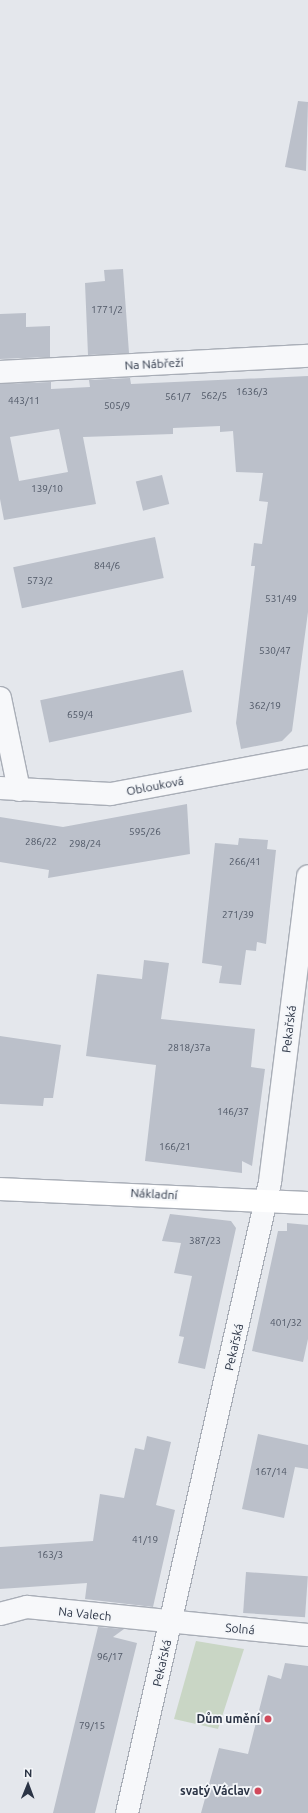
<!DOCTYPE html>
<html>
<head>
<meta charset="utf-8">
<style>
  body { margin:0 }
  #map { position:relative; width:308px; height:1813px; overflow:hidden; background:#e4e7ec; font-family:Ubuntu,sans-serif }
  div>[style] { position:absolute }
  .green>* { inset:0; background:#c9d6c5 }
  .building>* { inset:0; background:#bbc0ca; transform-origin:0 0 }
  .roads { filter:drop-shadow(1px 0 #a9aeb7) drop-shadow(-1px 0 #a9aeb7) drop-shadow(0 1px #a9aeb7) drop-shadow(0 -1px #a9aeb7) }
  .street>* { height:22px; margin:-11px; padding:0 11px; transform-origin:11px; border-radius:11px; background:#f7f8fa }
  .secondary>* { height:22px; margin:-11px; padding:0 11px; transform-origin:11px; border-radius:11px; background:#fff }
  .dots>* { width:11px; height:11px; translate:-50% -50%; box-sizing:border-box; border:2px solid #f4f6f9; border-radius:50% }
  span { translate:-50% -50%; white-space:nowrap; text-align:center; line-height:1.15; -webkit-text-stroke:3.5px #f4f6f9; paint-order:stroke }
  .number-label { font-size:10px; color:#4f5766 }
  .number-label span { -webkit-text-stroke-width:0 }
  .street-label { font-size:12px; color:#2b3445 }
  .poi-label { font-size:12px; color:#2b3445; font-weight:700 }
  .right { translate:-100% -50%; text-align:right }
  .north { position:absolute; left:8px; top:1765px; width:40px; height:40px; -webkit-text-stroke:3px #f4f6f9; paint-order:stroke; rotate:1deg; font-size:11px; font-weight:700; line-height:16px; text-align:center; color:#2b3445 }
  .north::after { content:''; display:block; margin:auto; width:14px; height:18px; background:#2b3445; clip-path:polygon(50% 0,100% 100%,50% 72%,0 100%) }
</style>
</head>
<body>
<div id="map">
  <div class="green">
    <div style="clip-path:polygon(196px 1641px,244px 1649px,218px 1729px,174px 1719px)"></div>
  </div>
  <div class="building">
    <div style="clip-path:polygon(298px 101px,308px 102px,306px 171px,285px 167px)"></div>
    <div style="clip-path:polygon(123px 269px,129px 353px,88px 355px,85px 283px,105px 281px,104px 270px)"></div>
    <div style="clip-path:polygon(26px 313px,26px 327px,50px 326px,50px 357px,0 359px,0 314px)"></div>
    <div style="clip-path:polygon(evenodd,308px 376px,308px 612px,292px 731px,282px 741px,241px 749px,236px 723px,255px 566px,251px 566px,254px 543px,262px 544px,268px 502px,259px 501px,263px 473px,236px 472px,233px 431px,220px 432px,220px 426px,173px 428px,173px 434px,83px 437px,96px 504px,4px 520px,0 499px,0 384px,51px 382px,51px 389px,90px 387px,89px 380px,130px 378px,131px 384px,308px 376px,59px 429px,68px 472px,19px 481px,10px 437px,59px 429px)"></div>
    <div style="left:162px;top:475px;width:30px;height:27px;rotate:76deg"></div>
    <div style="left:155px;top:537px;width:42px;height:145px;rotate:78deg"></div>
    <div style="left:183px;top:670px;width:43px;height:146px;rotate:78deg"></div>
    <div style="clip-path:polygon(187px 804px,190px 854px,48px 878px,49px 870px,0 862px,0 817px,63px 827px)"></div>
    <div style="clip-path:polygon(239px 838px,268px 840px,267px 849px,276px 850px,266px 944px,257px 942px,256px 951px,246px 950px,241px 985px,219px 983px,222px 966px,202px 963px,215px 843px,238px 845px)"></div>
    <div style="clip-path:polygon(144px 960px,169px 963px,161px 1019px,255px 1029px,251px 1067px,265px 1069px,252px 1166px,242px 1161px,242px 1173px,145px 1161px,156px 1065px,86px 1056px,97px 974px,142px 979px)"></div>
    <div style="clip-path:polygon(0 1036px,61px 1045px,53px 1098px,44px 1098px,43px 1106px,0 1104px)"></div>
    <div style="clip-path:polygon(170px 1214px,231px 1221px,236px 1228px,205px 1369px,178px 1363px,184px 1337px,179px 1336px,192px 1276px,174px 1273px,181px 1243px,162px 1241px)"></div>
    <div style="clip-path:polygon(287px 1223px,308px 1225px,308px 1339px,303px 1362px,252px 1351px,278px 1231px,287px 1231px)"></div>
    <div style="clip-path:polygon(258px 1434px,308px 1445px,308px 1469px,295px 1467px,284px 1518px,242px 1509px)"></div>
    <div style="clip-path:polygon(147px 1436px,171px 1442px,156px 1505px,175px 1510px,153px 1607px,85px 1599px,87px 1583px,0 1589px,0 1547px,93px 1541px,100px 1494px,124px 1498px,135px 1448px,144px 1450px)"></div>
    <div style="left:246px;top:1572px;width:62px;height:41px;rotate:4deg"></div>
    <div style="clip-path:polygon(98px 1627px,124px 1629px,113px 1637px,137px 1643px,95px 1813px,53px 1813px)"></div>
    <div style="clip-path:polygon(285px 1663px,308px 1666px,308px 1813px,201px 1813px,219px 1748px,248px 1754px,268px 1675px,281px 1679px)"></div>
  </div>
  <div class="roads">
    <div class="street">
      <div style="left:0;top:372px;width:308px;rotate:-3deg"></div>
      <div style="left:0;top:698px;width:94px;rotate:78.3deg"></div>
      <div style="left:0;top:788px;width:111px;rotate:3.1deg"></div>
      <div style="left:111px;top:794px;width:200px;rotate:-10.6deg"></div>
      <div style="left:0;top:1614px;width:28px;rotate:-15deg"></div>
      <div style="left:27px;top:1607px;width:282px;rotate:5.7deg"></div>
      <div style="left:127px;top:1813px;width:647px;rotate:-77.23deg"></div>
      <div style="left:270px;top:1182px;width:308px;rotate:-82.9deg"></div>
    </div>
    <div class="secondary">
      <div style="left:0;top:1189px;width:308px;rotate:2.6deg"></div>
    </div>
  </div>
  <div class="dots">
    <div style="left:268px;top:1719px;background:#d1495b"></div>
    <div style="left:258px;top:1791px;background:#d1495b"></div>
  </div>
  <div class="number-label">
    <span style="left:107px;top:310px">1771/2</span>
    <span style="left:252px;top:392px">1636/3</span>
    <span style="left:214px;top:396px">562/5</span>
    <span style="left:178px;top:397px">561/7</span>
    <span style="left:24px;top:401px">443/11</span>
    <span style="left:117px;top:406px">505/9</span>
    <span style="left:47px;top:489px">139/10</span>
    <span style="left:107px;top:566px">844/6</span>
    <span style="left:40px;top:581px">573/2</span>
    <span style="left:281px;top:599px">531/49</span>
    <span style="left:275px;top:651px">530/47</span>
    <span style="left:265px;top:706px">362/19</span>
    <span style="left:80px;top:715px">659/4</span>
    <span style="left:145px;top:832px">595/26</span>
    <span style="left:41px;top:842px">286/22</span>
    <span style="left:85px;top:844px">298/24</span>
    <span style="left:245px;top:862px">266/41</span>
    <span style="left:238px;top:915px">271/39</span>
    <span style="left:189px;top:1048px">2818/37a</span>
    <span style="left:233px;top:1112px">146/37</span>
    <span style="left:175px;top:1147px">166/21</span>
    <span style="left:205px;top:1241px">387/23</span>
    <span style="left:286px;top:1323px">401/32</span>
    <span style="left:271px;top:1472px">167/14</span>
    <span style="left:145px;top:1540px">41/19</span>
    <span style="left:50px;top:1555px">163/3</span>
    <span style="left:110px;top:1657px">96/17</span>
    <span style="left:92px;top:1726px">79/15</span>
  </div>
  <div class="street-label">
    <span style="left:154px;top:364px;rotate:-3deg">Na Nábřeží</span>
    <span style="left:155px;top:786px;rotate:-11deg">Oblouková</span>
    <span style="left:289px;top:1029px;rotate:-83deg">Pekařská</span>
    <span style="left:154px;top:1194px;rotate:3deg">Nákladní</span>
    <span style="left:234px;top:1347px;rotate:-77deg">Pekařská</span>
    <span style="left:85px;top:1614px;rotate:6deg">Na Valech</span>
    <span style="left:240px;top:1629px;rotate:5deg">Solná</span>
    <span style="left:162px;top:1663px;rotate:-77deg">Pekařská</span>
  </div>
  <div class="poi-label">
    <span class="right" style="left:260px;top:1719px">Dům umění</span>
    <span class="right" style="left:250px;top:1791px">svatý Václav</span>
  </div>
  <div class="north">N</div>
</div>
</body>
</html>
